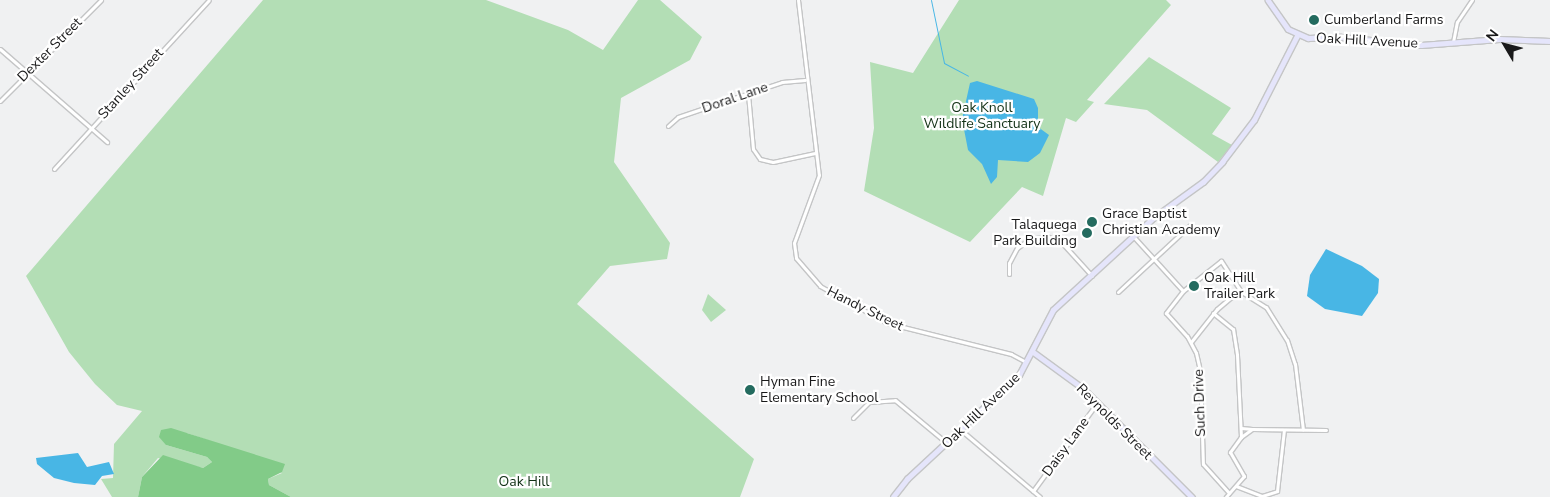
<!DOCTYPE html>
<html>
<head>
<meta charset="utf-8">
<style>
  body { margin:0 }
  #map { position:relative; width:1550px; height:497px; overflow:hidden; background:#f0f1f2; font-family:"Nunito Sans",sans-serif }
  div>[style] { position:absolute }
  .green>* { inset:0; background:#b3deb5 }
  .forest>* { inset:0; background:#82cb88 }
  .water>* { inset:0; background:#48b6e5 }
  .stream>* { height:1px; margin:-0.5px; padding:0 0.5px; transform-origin:0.5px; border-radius:0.5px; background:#48b6e5 }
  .roads { filter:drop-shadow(1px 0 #c4c5c6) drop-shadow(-1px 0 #c4c5c6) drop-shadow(0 1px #c4c5c6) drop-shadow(0 -1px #c4c5c6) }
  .street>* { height:3px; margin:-1.5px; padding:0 1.5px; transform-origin:1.5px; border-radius:1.5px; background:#fff }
  .secondary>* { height:4.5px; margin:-2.25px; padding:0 2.25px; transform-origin:2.25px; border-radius:2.25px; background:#e5e5fb }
  .dots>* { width:14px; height:14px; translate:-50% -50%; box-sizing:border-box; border:2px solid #fff; border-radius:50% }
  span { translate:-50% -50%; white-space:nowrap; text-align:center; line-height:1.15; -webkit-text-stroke:4.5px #fff; paint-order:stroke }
  .poi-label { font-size:14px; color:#19191a }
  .left { translate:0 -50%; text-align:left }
  .right { translate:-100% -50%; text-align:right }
  .street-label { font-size:14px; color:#19191a }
  .park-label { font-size:14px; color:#123116 }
  .north { position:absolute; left:1480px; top:20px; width:50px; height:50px; -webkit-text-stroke:4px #fff; paint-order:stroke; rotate:307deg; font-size:14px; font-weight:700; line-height:20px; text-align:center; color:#19191a }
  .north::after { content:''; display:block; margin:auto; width:18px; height:22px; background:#19191a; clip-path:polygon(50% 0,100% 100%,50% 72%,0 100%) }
</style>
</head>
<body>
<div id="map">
  <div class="green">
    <div style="clip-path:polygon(263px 0,486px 0,568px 30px,603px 50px,638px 0,660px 0,702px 37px,690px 60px,621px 98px,614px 162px,670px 243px,667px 259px,610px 266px,577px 304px,754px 459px,740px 497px,291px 497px,269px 485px,268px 479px,282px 473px,248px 454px,187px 433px,166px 445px,207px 457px,212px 462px,203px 468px,158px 458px,142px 477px,138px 497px,112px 497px,101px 479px,113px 478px,114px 444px,142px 411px,117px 405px,95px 384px,69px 352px,26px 276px)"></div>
    <div style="clip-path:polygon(959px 0,1166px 0,1171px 5px,1087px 100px,1094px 102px,1076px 122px,1066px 118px,1043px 196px,1022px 187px,970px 242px,864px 191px,874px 128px,870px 62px,913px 73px)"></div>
    <div style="clip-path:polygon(1149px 57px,1231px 108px,1212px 134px,1232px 145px,1218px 162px,1147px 110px,1104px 104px)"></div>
    <div style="clip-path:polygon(708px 294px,726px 310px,711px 322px,702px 310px)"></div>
  </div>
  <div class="forest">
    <div style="clip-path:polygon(171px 428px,285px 464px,282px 472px,268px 479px,269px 485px,291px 497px,138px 497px,142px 477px,163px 455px,203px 468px,212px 462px,207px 457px,166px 445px,159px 437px,161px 430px)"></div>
  </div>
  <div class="water">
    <div style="clip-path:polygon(977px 81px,1034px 99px,1038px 108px,1038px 127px,1049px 135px,1040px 153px,1028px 162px,998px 160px,997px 177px,991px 184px,982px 164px,968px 150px,962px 119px,970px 83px)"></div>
    <div style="clip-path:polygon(1326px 249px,1362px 266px,1379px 279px,1378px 293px,1362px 316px,1325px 309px,1307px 296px,1310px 275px)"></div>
    <div style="clip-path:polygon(78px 453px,87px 467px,109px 462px,114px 474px,102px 476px,95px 485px,74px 483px,54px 478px,37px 464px,36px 458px)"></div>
  </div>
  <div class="stream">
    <div style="left:931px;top:0;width:64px;rotate:78.3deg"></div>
    <div style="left:944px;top:63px;width:27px;rotate:28deg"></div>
  </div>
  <div class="roads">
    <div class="street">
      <div style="left:798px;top:0;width:176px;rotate:83.2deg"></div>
      <div style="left:819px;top:175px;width:72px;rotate:110.2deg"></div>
      <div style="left:794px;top:243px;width:15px;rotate:82deg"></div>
      <div style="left:796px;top:258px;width:37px;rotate:49deg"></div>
      <div style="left:820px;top:286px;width:77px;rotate:28.9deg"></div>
      <div style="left:887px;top:323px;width:128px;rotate:14deg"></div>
      <div style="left:1011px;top:354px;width:17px;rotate:28deg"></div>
      <div style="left:1453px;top:42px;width:20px;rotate:-79deg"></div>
      <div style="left:1457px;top:22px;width:27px;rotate:-56deg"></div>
      <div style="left:0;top:49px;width:142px;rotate:41deg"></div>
      <div style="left:748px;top:94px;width:55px;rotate:84.8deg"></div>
      <div style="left:753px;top:149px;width:12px;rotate:55deg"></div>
      <div style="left:760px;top:159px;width:13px;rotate:13deg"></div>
      <div style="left:773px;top:162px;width:43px;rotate:-12.1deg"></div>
      <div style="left:0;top:101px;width:143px;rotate:-45deg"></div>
      <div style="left:668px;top:126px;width:13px;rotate:-42deg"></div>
      <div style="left:678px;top:117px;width:50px;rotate:-18.8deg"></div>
      <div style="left:725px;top:101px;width:60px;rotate:-18.4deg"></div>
      <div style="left:782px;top:82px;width:23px;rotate:-5deg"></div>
      <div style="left:54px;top:169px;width:229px;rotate:-47.5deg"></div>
      <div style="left:1133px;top:236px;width:74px;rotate:47.7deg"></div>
      <div style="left:1009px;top:274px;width:11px;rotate:-90deg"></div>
      <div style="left:1009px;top:263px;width:17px;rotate:-62deg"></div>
      <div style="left:1017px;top:248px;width:16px;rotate:-35deg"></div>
      <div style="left:1030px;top:239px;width:17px;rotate:-10deg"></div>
      <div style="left:1047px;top:236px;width:18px;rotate:27deg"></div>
      <div style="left:1063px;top:244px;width:43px;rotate:47.8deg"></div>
      <div style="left:1240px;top:291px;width:31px;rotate:32deg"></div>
      <div style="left:1266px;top:307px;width:39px;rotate:58deg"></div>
      <div style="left:1287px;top:340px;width:25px;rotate:72deg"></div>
      <div style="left:1295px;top:364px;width:66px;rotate:83.1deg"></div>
      <div style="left:1118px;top:292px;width:98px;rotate:-42.9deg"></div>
      <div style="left:1213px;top:313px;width:26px;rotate:39deg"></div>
      <div style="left:1233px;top:329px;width:26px;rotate:81deg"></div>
      <div style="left:1237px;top:355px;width:82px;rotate:87.2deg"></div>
      <div style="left:1241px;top:437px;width:19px;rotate:126deg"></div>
      <div style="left:1230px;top:452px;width:28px;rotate:60deg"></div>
      <div style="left:1244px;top:476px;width:28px;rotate:131deg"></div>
      <div style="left:1191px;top:342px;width:42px;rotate:-51.8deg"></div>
      <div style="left:1217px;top:309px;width:30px;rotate:-40deg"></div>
      <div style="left:1240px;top:290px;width:35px;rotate:-123deg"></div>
      <div style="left:1221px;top:261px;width:48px;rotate:141.7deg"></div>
      <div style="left:1183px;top:291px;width:28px;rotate:128deg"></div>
      <div style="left:1166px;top:313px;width:31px;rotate:48deg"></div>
      <div style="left:1187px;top:336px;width:19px;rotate:62deg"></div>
      <div style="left:1196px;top:353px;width:18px;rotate:77deg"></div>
      <div style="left:1200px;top:371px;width:93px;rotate:88.2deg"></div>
      <div style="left:1203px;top:464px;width:39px;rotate:48deg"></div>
      <div style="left:853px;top:418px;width:23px;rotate:-45deg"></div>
      <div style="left:869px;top:402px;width:26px;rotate:-4deg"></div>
      <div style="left:895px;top:400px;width:69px;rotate:39.7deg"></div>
      <div style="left:1241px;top:428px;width:11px;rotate:5deg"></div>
      <div style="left:1252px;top:429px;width:14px;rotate:144deg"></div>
      <div style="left:1252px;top:429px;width:74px;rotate:0.8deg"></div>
      <div style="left:962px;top:431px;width:102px;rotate:40.2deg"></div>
      <div style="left:1236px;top:486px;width:28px;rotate:21deg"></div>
      <div style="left:1262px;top:496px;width:16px;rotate:-18deg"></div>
      <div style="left:1277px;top:491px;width:61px;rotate:-83.5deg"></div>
      <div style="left:1033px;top:491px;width:109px;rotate:-54deg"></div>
    </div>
    <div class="secondary">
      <div style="left:1268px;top:0;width:35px;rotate:55deg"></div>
      <div style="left:1288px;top:29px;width:22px;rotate:24deg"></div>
      <div style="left:1308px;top:38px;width:33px;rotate:-2deg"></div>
      <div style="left:1341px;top:37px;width:80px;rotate:5.7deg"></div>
      <div style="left:1421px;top:45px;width:78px;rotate:-4.4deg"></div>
      <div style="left:1499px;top:39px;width:51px;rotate:2.2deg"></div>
      <div style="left:1032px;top:351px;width:64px;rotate:36.2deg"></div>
      <div style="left:1084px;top:389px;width:153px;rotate:45deg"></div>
      <div style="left:893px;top:497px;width:23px;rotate:-52deg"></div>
      <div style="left:907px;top:479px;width:153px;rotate:-42.9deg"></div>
      <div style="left:1019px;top:375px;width:73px;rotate:-62.4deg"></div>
      <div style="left:1053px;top:310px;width:136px;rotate:-42.6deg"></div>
      <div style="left:1153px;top:218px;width:62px;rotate:-35.8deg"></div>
      <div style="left:1203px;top:182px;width:28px;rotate:-46deg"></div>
      <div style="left:1222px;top:162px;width:53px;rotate:-52.7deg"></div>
      <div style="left:1254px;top:120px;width:94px;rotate:-62.9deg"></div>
    </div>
  </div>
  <div class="dots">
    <div style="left:1314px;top:20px;background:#246b5f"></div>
    <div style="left:1092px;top:222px;background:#246b5f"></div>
    <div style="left:1087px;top:233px;background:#246b5f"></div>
    <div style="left:1194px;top:286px;background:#246b5f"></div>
    <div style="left:750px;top:390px;background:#246b5f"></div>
  </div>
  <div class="poi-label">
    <span class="left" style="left:1324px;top:20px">Cumberland Farms</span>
    <span class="left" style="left:1102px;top:222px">Grace Baptist<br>Christian Academy</span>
    <span class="right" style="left:1077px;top:233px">Talaquega<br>Park Building</span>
    <span class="left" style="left:1204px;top:286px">Oak Hill<br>Trailer Park</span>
    <span class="left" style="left:760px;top:390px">Hyman Fine<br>Elementary School</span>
  </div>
  <div class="street-label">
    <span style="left:1367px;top:41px;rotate:3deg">Oak Hill Avenue</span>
    <span style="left:50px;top:50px;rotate:-45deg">Dexter Street</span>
    <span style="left:131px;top:84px;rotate:-48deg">Stanley Street</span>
    <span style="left:735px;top:98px;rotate:-19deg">Doral Lane</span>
    <span style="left:865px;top:309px;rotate:26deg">Handy Street</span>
    <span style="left:1200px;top:403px;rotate:-92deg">Such Drive</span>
    <span style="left:981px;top:411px;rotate:-44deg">Oak Hill Avenue</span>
    <span style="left:1114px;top:422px;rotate:45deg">Reynolds Street</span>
    <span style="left:1066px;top:447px;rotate:-54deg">Daisy Lane</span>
  </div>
  <div class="park-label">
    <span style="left:982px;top:116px">Oak Knoll<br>Wildlife Sanctuary</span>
    <span style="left:524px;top:482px">Oak Hill</span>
  </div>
  <div class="north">N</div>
</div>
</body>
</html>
